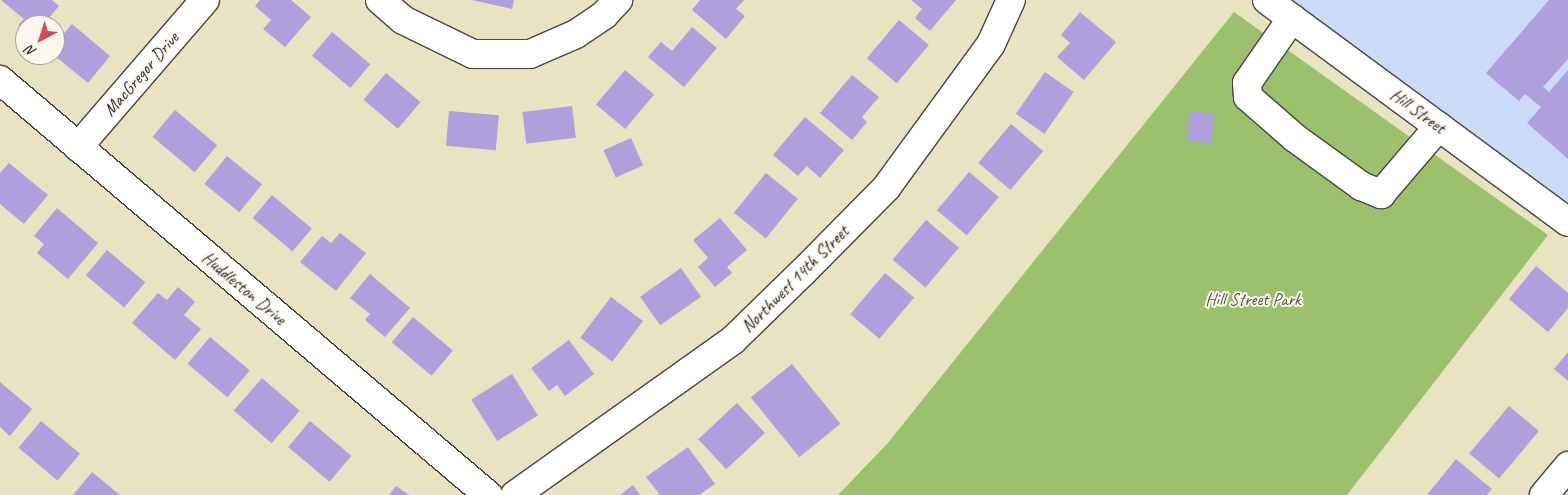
<!DOCTYPE html>
<html>
<head>
<meta charset="utf-8">
<style>
  body { margin:0 }
  #map { position:relative; width:1568px; height:495px; overflow:hidden; background:#eae3c1; font-family:Caveat,sans-serif }
  div>[style] { position:absolute }
  .built>* { inset:0; background:#ccdbf9 }
  .green>* { inset:0; background:#9bc16d }
  .building>* { inset:0; background:#b09fdd; transform-origin:0 0 }
  .roads { filter:drop-shadow(1px 0 #484742) drop-shadow(-1px 0 #484742) drop-shadow(0 1px #484742) drop-shadow(0 -1px #484742) }
  .minor>* { height:28px; margin:-14px; padding:0 14px; transform-origin:14px; border-radius:14px; background:#fff }
  span { translate:-50% -50%; white-space:nowrap; text-align:center; line-height:1.15; -webkit-text-stroke:4px #fbf7ec; paint-order:stroke }
  .street-label { font-size:18px; color:#2b2b2b }
  .park-label { font-size:18px; color:#4d583f }
  .north { position:absolute; left:15px; top:15px; width:50px; height:50px; box-sizing:border-box; background:#fbf7ec; border:1px solid #a8a59f; border-radius:50%; rotate:220deg; font-size:14px; font-weight:700; line-height:20px; text-align:center; color:#2b2b2b }
  .north::after { content:''; display:block; margin:auto; width:18px; height:22px; background:#d1495b; clip-path:polygon(50% 0,100% 100%,50% 72%,0 100%) }
</style>
</head>
<body>
<div id="map">
  <div class="built">
    <div style="clip-path:polygon(1286px 0,1568px 0,1568px 204px,1502px 157px)"></div>
  </div>
  <div class="green">
    <div style="clip-path:polygon(1234px 12px,1548px 235px,1347px 495px,838px 495px,887px 444px)"></div>
  </div>
  <div class="building">
    <div style="clip-path:polygon(1px 0,52px 0,59px 6px,43px 25px,25px 25px,25px 31px,18px 25px,24px 19px)"></div>
    <div style="clip-path:polygon(260px 0,291px 0,311px 17px,285px 47px,263px 29px,271px 20px,255px 6px)"></div>
    <div style="clip-path:polygon(472px 0,514px 0,512px 9px)"></div>
    <div style="clip-path:polygon(700px 0,744px 0,736px 9px,745px 16px,726px 39px,692px 10px)"></div>
    <div style="clip-path:polygon(911px 0,956px 0,930px 31px,915px 18px,922px 9px)"></div>
    <div style="clip-path:polygon(1549px 0,1568px 0,1568px 59px,1543px 87px,1549px 92px,1568px 70px,1568px 159px,1527px 123px,1541px 107px,1525px 94px,1519px 101px,1486px 73px)"></div>
    <div style="clip-path:polygon(1080px 12px,1116px 42px,1084px 80px,1057px 57px,1070px 43px,1061px 35px)"></div>
    <div style="left:899px;top:20px;width:39px;height:50px;rotate:40deg"></div>
    <div style="clip-path:polygon(72px 24px,110px 56px,88px 83px,55px 56px,55px 44px)"></div>
    <div style="clip-path:polygon(692px 27px,717px 48px,684px 87px,648px 57px,661px 42px,672px 51px)"></div>
    <div style="left:332px;top:32px;width:50px;height:31px;rotate:40deg"></div>
    <div style="left:625px;top:70px;width:38px;height:45px;rotate:40deg"></div>
    <div style="left:1045px;top:72px;width:35px;height:51px;rotate:35deg"></div>
    <div style="left:386px;top:73px;width:45px;height:35px;rotate:40deg"></div>
    <div style="clip-path:polygon(852px 75px,879px 97px,862px 117px,867px 122px,852px 140px,820px 113px)"></div>
    <div style="left:572px;top:106px;width:32px;height:50px;rotate:83deg"></div>
    <div style="left:175px;top:110px;width:55px;height:35px;rotate:40deg"></div>
    <div style="left:449px;top:111px;width:50px;height:35px;rotate:5deg"></div>
    <div style="left:1190px;top:111px;width:25px;height:30px;rotate:7deg"></div>
    <div style="clip-path:polygon(805px 117px,844px 150px,820px 178px,807px 166px,798px 176px,773px 155px)"></div>
    <div style="left:1011px;top:124px;width:42px;height:51px;rotate:40deg"></div>
    <div style="left:631px;top:138px;width:30px;height:30px;rotate:66deg"></div>
    <div style="left:227px;top:156px;width:45px;height:36px;rotate:39deg"></div>
    <div style="clip-path:polygon(9px 163px,48px 195px,24px 224px,0 204px,0 173px)"></div>
    <div style="left:969px;top:172px;width:39px;height:50px;rotate:40deg"></div>
    <div style="left:766px;top:173px;width:41px;height:51px;rotate:39deg"></div>
    <div style="left:272px;top:195px;width:52px;height:30px;rotate:40deg"></div>
    <div style="clip-path:polygon(57px 208px,98px 243px,68px 279px,37px 253px,44px 244px,34px 236px)"></div>
    <div style="clip-path:polygon(720px 218px,747px 250px,727px 267px,732px 273px,715px 287px,698px 267px,708px 258px,693px 240px)"></div>
    <div style="left:926px;top:220px;width:43px;height:52px;rotate:40deg"></div>
    <div style="clip-path:polygon(340px 233px,366px 253px,336px 291px,300px 262px,322px 236px,331px 243px)"></div>
    <div style="left:107px;top:250px;width:50px;height:33px;rotate:40deg"></div>
    <div style="clip-path:polygon(1536px 266px,1568px 293px,1568px 308px,1548px 332px,1509px 299px)"></div>
    <div style="left:681px;top:268px;width:35px;height:50px;rotate:55deg"></div>
    <div style="left:885px;top:273px;width:38px;height:54px;rotate:40deg"></div>
    <div style="clip-path:polygon(370px 274px,410px 308px,385px 337px,365px 320px,370px 314px,350px 298px)"></div>
    <div style="clip-path:polygon(178px 287px,195px 302px,184px 315px,201px 329px,175px 360px,132px 323px,158px 293px,167px 300px)"></div>
    <div style="left:611px;top:297px;width:40px;height:51px;rotate:37deg"></div>
    <div style="left:413px;top:317px;width:52px;height:33px;rotate:40deg"></div>
    <div style="left:210px;top:337px;width:52px;height:35px;rotate:40deg"></div>
    <div style="clip-path:polygon(569px 340px,594px 374px,565px 396px,557px 385px,549px 391px,531px 368px)"></div>
    <div style="clip-path:polygon(1568px 352px,1568px 381px,1554px 369px)"></div>
    <div style="left:792px;top:364px;width:77px;height:53px;rotate:51deg"></div>
    <div style="left:512px;top:374px;width:49px;height:48px;rotate:58deg"></div>
    <div style="left:262px;top:378px;width:50px;height:43px;rotate:41deg"></div>
    <div style="clip-path:polygon(0 382px,32px 409px,10px 436px,0 427px)"></div>
    <div style="left:737px;top:403px;width:41px;height:53px;rotate:47deg"></div>
    <div style="left:1509px;top:406px;width:39px;height:62px;rotate:40deg"></div>
    <div style="left:41px;top:421px;width:51px;height:35px;rotate:40deg"></div>
    <div style="left:310px;top:421px;width:54px;height:34px;rotate:40deg"></div>
    <div style="clip-path:polygon(688px 447px,715px 484px,699px 495px,660px 495px,646px 477px)"></div>
    <div style="clip-path:polygon(1456px 459px,1492px 489px,1487px 495px,1427px 495px)"></div>
    <div style="clip-path:polygon(92px 472px,120px 495px,73px 495px)"></div>
    <div style="clip-path:polygon(633px 485px,640px 495px,620px 495px)"></div>
    <div style="clip-path:polygon(396px 486px,409px 495px,389px 495px)"></div>
  </div>
  <div class="roads">
    <div class="minor">
      <div style="left:380px;top:0;width:30px;rotate:41deg"></div>
      <div style="left:403px;top:20px;width:78px;rotate:25.9deg"></div>
      <div style="left:473px;top:54px;width:57px"></div>
      <div style="left:530px;top:54px;width:50px;rotate:-23.5deg"></div>
      <div style="left:576px;top:34px;width:34px;rotate:-34deg"></div>
      <div style="left:604px;top:15px;width:21px;rotate:-47deg"></div>
      <div style="left:1267px;top:0;width:374px;rotate:36.4deg"></div>
      <div style="left:1292px;top:18px;width:79px;rotate:124.7deg"></div>
      <div style="left:1247px;top:83px;width:14px;rotate:86deg"></div>
      <div style="left:1248px;top:97px;width:62px;rotate:41.1deg"></div>
      <div style="left:1295px;top:138px;width:82px;rotate:36deg"></div>
      <div style="left:1361px;top:186px;width:22px;rotate:22deg"></div>
      <div style="left:1381px;top:194px;width:89px;rotate:-49.5deg"></div>
      <div style="left:0;top:80px;width:641px;rotate:40.38deg"></div>
      <div style="left:78px;top:147px;width:194px;rotate:-49.2deg"></div>
      <div style="left:515px;top:495px;width:267px;rotate:-35.4deg"></div>
      <div style="left:733px;top:340px;width:96px;rotate:-44.2deg"></div>
      <div style="left:802px;top:273px;width:120px;rotate:-45.3deg"></div>
      <div style="left:886px;top:188px;width:178px;rotate:-53.9deg"></div>
      <div style="left:991px;top:44px;width:48px;rotate:-65.6deg"></div>
      <div style="left:1544px;top:495px;width:38px;rotate:-50deg"></div>
    </div>
  </div>
  <div class="street-label">
    <span style="left:141px;top:74px;rotate:-49deg">MacGregor Drive</span>
    <span style="left:1418px;top:111px;rotate:36deg">Hill Street</span>
    <span style="left:795px;top:279px;rotate:-45deg">Northwest 14th Street</span>
    <span style="left:244px;top:288px;rotate:40deg">Huddleston Drive</span>
  </div>
  <div class="park-label">
    <span style="left:1253px;top:299px">Hill Street Park</span>
  </div>
  <div class="north">N</div>
</div>
</body>
</html>
